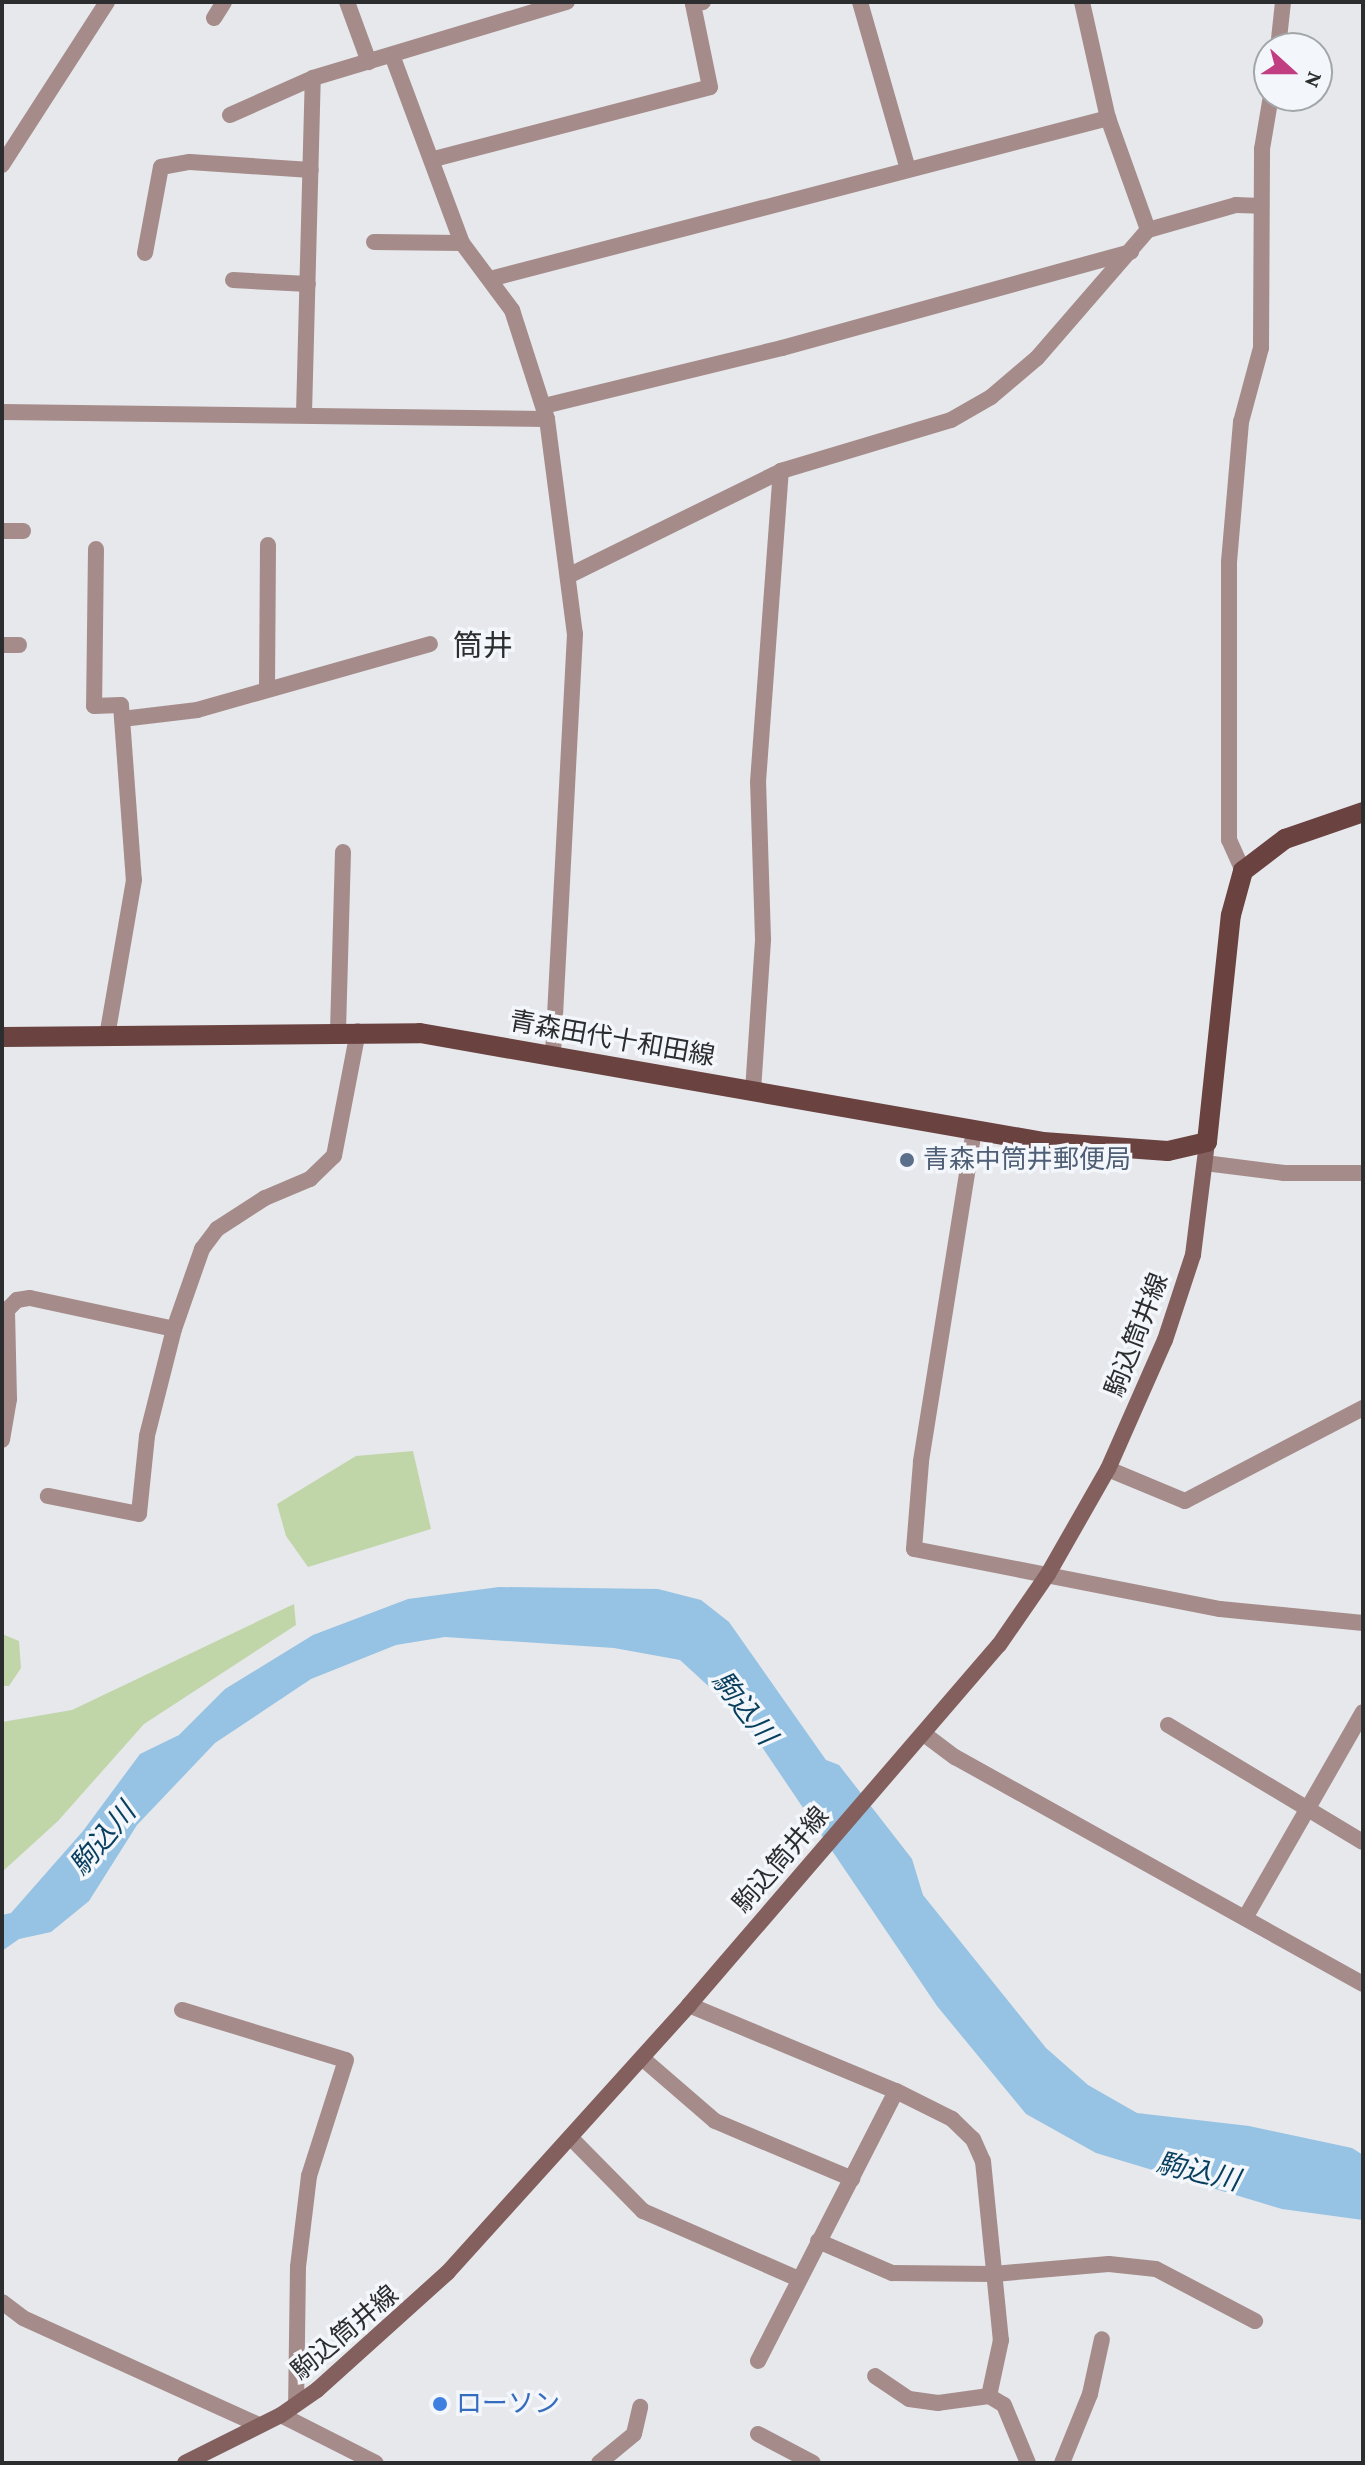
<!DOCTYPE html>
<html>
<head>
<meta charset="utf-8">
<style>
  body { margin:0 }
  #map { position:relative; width:1365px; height:2465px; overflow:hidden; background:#e6e8ec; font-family:"Crimson Pro","Noto Sans JP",serif }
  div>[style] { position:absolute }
  .green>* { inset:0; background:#c1d6a8 }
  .water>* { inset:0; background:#96c2e3 }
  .minor>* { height:16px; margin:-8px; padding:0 8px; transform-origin:8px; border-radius:8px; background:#a58c8b }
  .tertiary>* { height:16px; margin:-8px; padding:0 8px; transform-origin:8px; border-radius:8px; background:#a58c8b }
  .secondary>* { height:16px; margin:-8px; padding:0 8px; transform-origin:8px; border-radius:8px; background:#83605e }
  .primary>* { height:20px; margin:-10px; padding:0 10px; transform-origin:10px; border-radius:10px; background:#6a4240 }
  .dots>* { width:22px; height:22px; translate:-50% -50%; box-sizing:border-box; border:4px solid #f3f6fa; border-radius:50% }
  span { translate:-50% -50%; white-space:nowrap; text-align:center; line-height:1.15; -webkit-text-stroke:7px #f3f6fa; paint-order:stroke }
  .street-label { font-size:26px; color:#2c2d2e }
  .service-label { font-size:26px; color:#4e5e75 }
  .left { translate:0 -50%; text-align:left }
  .shop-label { font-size:26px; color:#366cbe }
  .water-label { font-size:28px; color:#083f5f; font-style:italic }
  .quarter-label { font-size:30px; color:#2c2d2e }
  .frame { position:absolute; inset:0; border:4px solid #2c2d2e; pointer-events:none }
  .north { position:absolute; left:1253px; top:32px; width:80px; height:80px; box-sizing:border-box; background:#f3f6fa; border:2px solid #a3a6a8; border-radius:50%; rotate:111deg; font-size:22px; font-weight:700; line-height:32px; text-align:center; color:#2c2d2e }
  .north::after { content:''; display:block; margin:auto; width:28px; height:36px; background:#c23e83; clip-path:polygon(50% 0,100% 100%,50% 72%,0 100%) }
</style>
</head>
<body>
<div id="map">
  <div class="green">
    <div style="clip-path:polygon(413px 1451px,431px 1529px,308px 1567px,286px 1536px,277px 1504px,356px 1456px)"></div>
    <div style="clip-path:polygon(294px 1604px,296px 1625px,144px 1724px,58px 1821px,2px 1872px,2px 1722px,72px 1710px)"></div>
    <div style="clip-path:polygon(2px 1634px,19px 1641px,21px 1668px,9px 1686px,2px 1686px)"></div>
  </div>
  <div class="water">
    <div style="clip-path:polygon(499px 1587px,658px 1589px,701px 1600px,729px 1622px,826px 1760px,839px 1765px,912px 1859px,923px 1895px,1046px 2048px,1088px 2085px,1137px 2113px,1249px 2126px,1352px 2148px,1363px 2155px,1363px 2220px,1282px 2209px,1096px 2153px,1026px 2114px,937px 2006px,741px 1716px,680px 1660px,614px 1648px,445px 1637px,396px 1645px,311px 1679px,215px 1743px,137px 1825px,89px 1901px,51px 1932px,19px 1939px,2px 1951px,2px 1915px,11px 1913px,83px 1831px,140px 1754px,179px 1735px,225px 1689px,313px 1635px,408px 1599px)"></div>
  </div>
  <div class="minor">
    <div style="left:347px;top:2px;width:64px;rotate:69.9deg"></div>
    <div style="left:860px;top:2px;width:174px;rotate:74deg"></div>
    <div style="left:1082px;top:2px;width:119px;rotate:77.4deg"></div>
    <div style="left:1108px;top:118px;width:119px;rotate:70.3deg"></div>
    <div style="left:214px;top:18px;width:19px;rotate:-58deg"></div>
    <div style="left:1278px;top:48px;width:46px;rotate:-83.8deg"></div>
    <div style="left:392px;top:55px;width:201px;rotate:69.6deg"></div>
    <div style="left:462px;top:243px;width:84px;rotate:53.3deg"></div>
    <div style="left:512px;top:310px;width:114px;rotate:72.2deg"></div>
    <div style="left:547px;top:419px;width:217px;rotate:82.6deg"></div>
    <div style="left:575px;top:634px;width:421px;rotate:93deg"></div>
    <div style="left:230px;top:115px;width:91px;rotate:-24deg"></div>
    <div style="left:313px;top:78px;width:265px;rotate:-16.7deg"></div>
    <div style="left:434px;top:159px;width:285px;rotate:-14.6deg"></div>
    <div style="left:710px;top:87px;width:85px;rotate:-101.6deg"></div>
    <div style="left:693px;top:4px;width:10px;rotate:-11deg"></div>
    <div style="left:2px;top:165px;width:194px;rotate:-57.2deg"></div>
    <div style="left:374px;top:242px;width:88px;rotate:0.7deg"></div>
    <div style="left:145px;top:253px;width:87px;rotate:-79.5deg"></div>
    <div style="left:161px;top:167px;width:29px;rotate:-10deg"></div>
    <div style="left:190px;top:162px;width:121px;rotate:3.8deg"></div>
    <div style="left:490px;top:279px;width:639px;rotate:-14.6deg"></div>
    <div style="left:233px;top:280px;width:75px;rotate:3.1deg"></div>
    <div style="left:544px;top:406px;width:245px;rotate:-13.7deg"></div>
    <div style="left:782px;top:348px;width:362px;rotate:-15.4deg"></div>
    <div style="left:2px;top:412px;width:545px;rotate:0.74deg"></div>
    <div style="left:304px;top:414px;width:336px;rotate:-88.5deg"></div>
    <div style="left:2px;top:531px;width:21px"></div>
    <div style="left:96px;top:549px;width:157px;rotate:90.7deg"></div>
    <div style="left:94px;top:706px;width:27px;rotate:-2deg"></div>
    <div style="left:121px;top:705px;width:175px;rotate:85.8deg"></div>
    <div style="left:134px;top:880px;width:158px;rotate:99.8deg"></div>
    <div style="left:568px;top:576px;width:237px;rotate:-26.2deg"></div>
    <div style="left:781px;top:471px;width:177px;rotate:-16.7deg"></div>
    <div style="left:951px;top:420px;width:46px;rotate:-29.9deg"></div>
    <div style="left:991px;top:397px;width:60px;rotate:-40.3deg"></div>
    <div style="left:1037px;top:358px;width:169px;rotate:-49.1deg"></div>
    <div style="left:1148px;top:230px;width:91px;rotate:-15.9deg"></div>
    <div style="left:1236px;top:205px;width:25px;rotate:2deg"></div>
    <div style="left:2px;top:645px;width:17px"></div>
    <div style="left:267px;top:689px;width:144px;rotate:-89.6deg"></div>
    <div style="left:122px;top:719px;width:76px;rotate:-6.8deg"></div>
    <div style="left:197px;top:710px;width:242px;rotate:-15.8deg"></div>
    <div style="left:1243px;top:871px;width:34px;rotate:-114deg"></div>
    <div style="left:1229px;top:840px;width:278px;rotate:-90deg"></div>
    <div style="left:1229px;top:562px;width:141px;rotate:-85.1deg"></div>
    <div style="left:1241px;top:422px;width:77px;rotate:-74.9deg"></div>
    <div style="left:1261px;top:348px;width:199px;rotate:-89.7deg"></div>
    <div style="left:1262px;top:149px;width:54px;rotate:-80.4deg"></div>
    <div style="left:338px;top:1031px;width:179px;rotate:-88.4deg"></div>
    <div style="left:753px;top:1091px;width:152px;rotate:-86.2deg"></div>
    <div style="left:763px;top:939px;width:157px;rotate:-91.8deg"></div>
    <div style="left:758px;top:782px;width:312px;rotate:-85.8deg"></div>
    <div style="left:974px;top:1130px;width:336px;rotate:99.1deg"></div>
    <div style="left:921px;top:1462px;width:87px;rotate:94.6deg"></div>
    <div style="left:914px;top:1549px;width:312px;rotate:11.1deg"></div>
    <div style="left:1220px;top:1609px;width:144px;rotate:5.6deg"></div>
    <div style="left:1205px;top:1163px;width:80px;rotate:7.2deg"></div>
    <div style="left:1284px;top:1173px;width:79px"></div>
    <div style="left:174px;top:1329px;width:85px;rotate:-70.7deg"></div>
    <div style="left:202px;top:1249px;width:25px;rotate:-53deg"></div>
    <div style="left:217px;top:1229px;width:57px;rotate:-32.9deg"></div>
    <div style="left:265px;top:1198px;width:49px;rotate:-22.9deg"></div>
    <div style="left:310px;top:1179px;width:33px;rotate:-44deg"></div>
    <div style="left:334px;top:1156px;width:127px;rotate:-79.1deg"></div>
    <div style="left:2px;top:1440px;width:42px;rotate:-80.3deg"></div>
    <div style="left:9px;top:1399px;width:89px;rotate:-91.3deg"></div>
    <div style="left:7px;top:1310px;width:14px;rotate:-45deg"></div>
    <div style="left:17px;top:1300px;width:13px;rotate:-9deg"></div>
    <div style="left:30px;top:1298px;width:147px;rotate:12.1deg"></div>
    <div style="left:174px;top:1329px;width:110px;rotate:104.2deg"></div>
    <div style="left:147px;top:1436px;width:78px;rotate:95.9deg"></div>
    <div style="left:139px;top:1514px;width:93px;rotate:-168.8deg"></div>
    <div style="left:1108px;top:1469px;width:83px;rotate:22.6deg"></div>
    <div style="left:1185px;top:1501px;width:201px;rotate:-27.6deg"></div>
    <div style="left:1168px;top:1725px;width:227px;rotate:31deg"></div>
    <div style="left:924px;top:1734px;width:39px;rotate:37deg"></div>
    <div style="left:955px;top:1757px;width:467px;rotate:29.1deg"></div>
    <div style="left:1245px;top:1918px;width:237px;rotate:-60.2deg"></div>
    <div style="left:689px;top:2005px;width:224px;rotate:22.6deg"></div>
    <div style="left:896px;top:2091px;width:63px;rotate:26.6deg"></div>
    <div style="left:952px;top:2119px;width:29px;rotate:44deg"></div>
    <div style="left:973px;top:2139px;width:24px;rotate:66deg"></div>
    <div style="left:983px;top:2161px;width:180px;rotate:84.3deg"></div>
    <div style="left:1001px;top:2340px;width:57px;rotate:102.1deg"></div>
    <div style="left:989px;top:2396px;width:51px;rotate:172.2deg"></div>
    <div style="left:938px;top:2403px;width:29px;rotate:-172deg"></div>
    <div style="left:909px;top:2399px;width:41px;rotate:-145.9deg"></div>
    <div style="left:182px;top:2010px;width:171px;rotate:17deg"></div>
    <div style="left:346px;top:2060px;width:122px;rotate:107.7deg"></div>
    <div style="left:309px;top:2176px;width:92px;rotate:96.9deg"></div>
    <div style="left:298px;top:2267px;width:137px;rotate:90.8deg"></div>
    <div style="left:642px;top:2058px;width:96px;rotate:40.8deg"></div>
    <div style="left:715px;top:2121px;width:149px;rotate:22.9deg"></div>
    <div style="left:571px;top:2138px;width:103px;rotate:45.4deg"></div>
    <div style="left:643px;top:2211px;width:170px;rotate:23.6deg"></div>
    <div style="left:818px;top:2241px;width:81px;rotate:23.4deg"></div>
    <div style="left:892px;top:2273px;width:102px;rotate:0.6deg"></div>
    <div style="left:994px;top:2274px;width:115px;rotate:-5deg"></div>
    <div style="left:1109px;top:2264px;width:47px;rotate:6.1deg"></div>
    <div style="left:1156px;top:2269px;width:112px;rotate:27.7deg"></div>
    <div style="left:2px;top:2302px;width:26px;rotate:37deg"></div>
    <div style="left:23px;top:2318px;width:259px;rotate:24.4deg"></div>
    <div style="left:758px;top:2361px;width:303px;rotate:-62.9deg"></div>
    <div style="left:989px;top:2396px;width:17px;rotate:31deg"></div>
    <div style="left:1004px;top:2405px;width:63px;rotate:67.5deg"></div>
    <div style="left:758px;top:2434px;width:62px;rotate:27.8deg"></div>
    <div style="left:599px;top:2463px;width:45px;rotate:-39.6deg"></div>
    <div style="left:634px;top:2434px;width:28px;rotate:-77deg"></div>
    <div style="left:1062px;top:2463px;width:74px;rotate:-67.9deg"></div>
    <div style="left:1090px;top:2394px;width:56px;rotate:-77.7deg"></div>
  </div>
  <div class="tertiary">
    <div style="left:281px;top:2415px;width:106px;rotate:26.8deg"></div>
  </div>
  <div class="secondary">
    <div style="left:185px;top:2463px;width:107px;rotate:-26.6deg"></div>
    <div style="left:281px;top:2415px;width:44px;rotate:-34.8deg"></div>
    <div style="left:317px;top:2390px;width:176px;rotate:-42deg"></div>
    <div style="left:448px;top:2272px;width:360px;rotate:-47.9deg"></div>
    <div style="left:689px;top:2005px;width:475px;rotate:-49.3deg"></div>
    <div style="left:999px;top:1645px;width:86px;rotate:-55.4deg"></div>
    <div style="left:1048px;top:1574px;width:121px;rotate:-60.3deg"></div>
    <div style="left:1108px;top:1469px;width:141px;rotate:-66.2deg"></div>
    <div style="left:1165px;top:1340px;width:89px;rotate:-71.8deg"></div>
    <div style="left:1193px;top:1255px;width:114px;rotate:-82.9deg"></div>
  </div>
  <div class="primary">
    <div style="left:2px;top:1037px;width:418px;rotate:-0.5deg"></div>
    <div style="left:420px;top:1033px;width:632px;rotate:9.92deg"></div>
    <div style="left:1043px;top:1142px;width:125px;rotate:4.1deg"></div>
    <div style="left:1168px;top:1151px;width:40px;rotate:-13deg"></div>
    <div style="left:1207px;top:1142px;width:228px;rotate:-84deg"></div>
    <div style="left:1231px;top:915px;width:46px;rotate:-74.7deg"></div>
    <div style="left:1243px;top:871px;width:53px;rotate:-37.3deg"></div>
    <div style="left:1285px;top:839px;width:83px;rotate:-19.1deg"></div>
  </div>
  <div class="dots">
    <div style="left:907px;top:1160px;background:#5c6f8a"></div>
    <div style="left:440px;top:2404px;background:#3f7fe0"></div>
  </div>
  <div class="street-label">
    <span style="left:612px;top:1039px;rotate:10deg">青森田代十和田線</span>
    <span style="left:1137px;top:1335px;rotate:-69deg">駒込筒井線</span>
    <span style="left:781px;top:1860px;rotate:-49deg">駒込筒井線</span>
    <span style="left:345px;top:2333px;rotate:-40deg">駒込筒井線</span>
  </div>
  <div class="service-label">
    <span class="left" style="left:923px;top:1160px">青森中筒井郵便局</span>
  </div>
  <div class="shop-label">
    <span class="left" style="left:456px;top:2404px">ローソン</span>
  </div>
  <div class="water-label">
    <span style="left:744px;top:1708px;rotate:52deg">駒込川</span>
    <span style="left:103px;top:1839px;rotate:-50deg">駒込川</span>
    <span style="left:1198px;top:2172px;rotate:13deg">駒込川</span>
  </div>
  <div class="quarter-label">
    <span style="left:483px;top:646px">筒井</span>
  </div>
  <div class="frame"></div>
  <div class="north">N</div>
</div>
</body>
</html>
